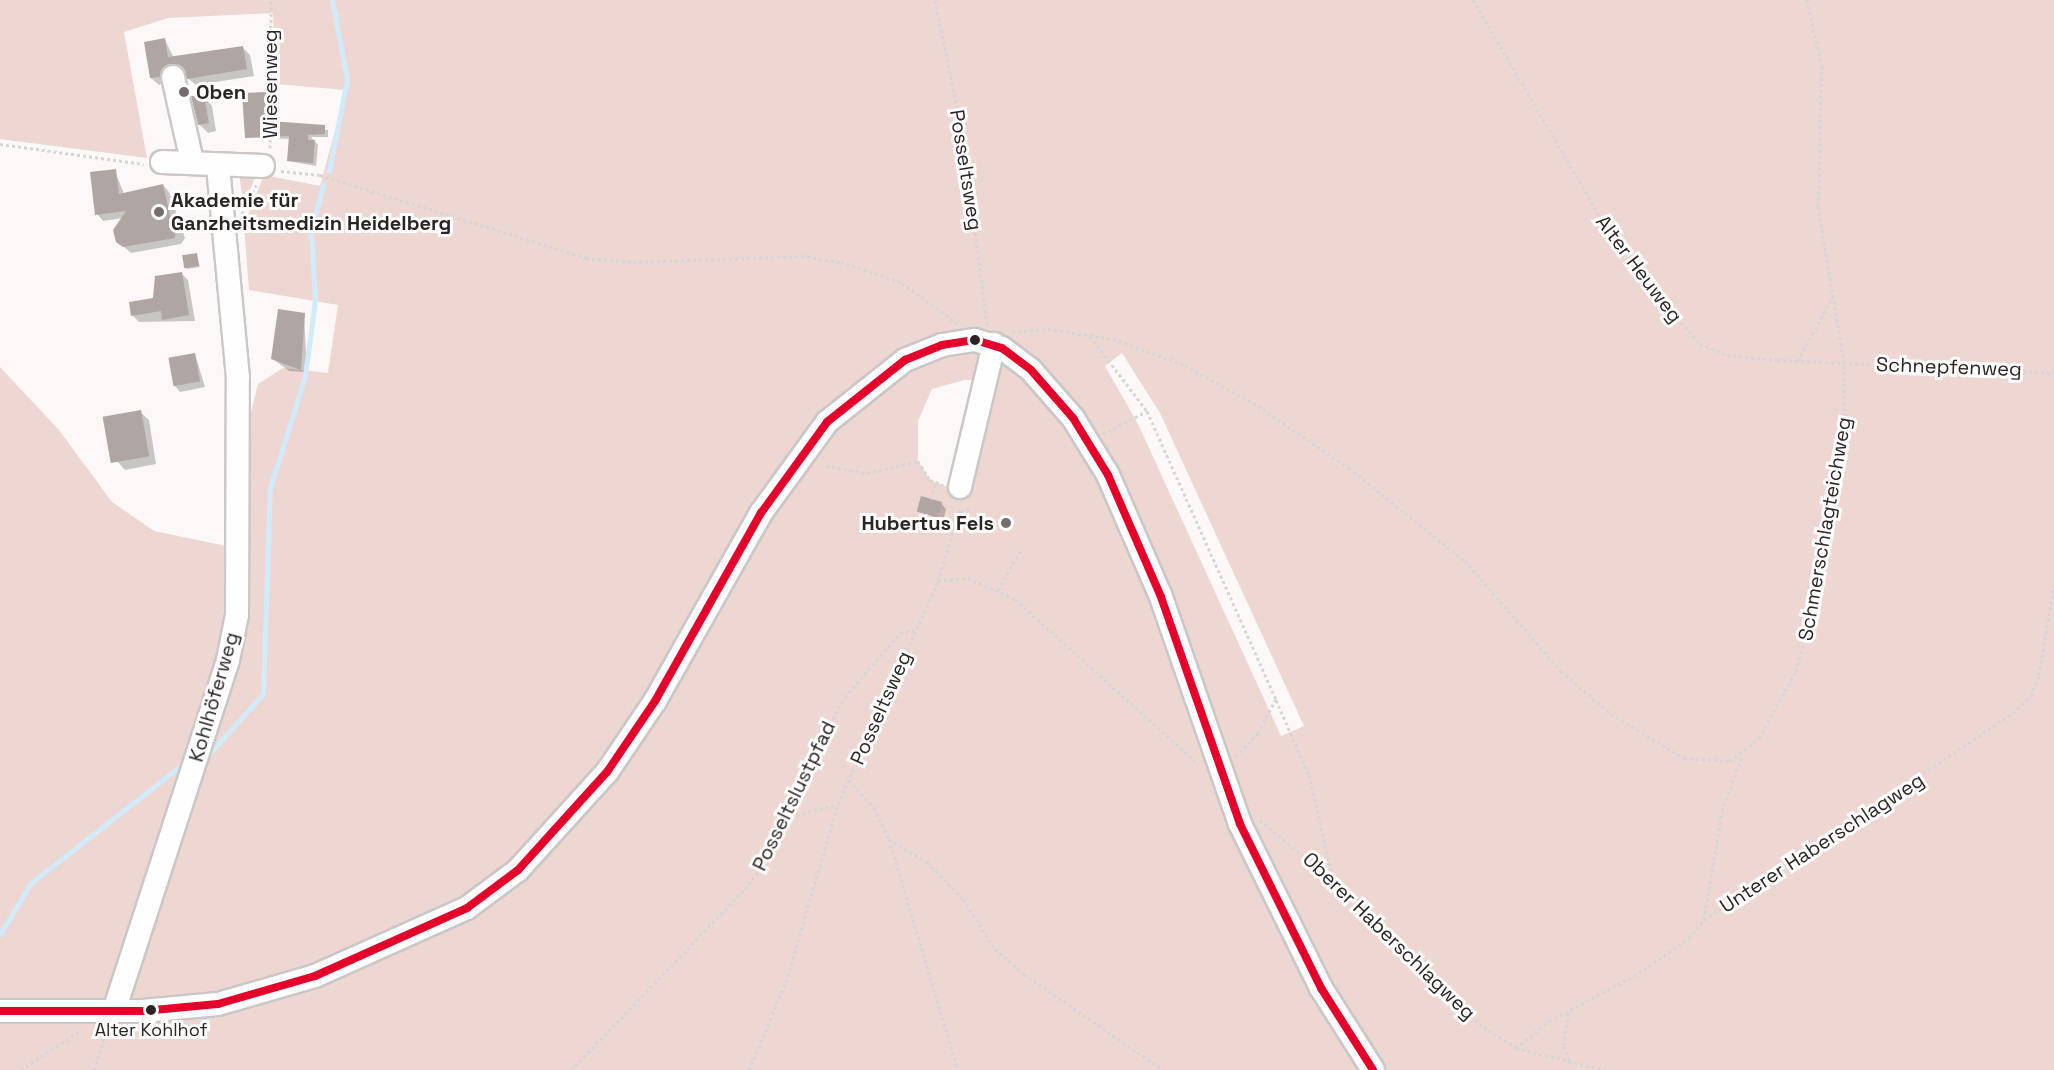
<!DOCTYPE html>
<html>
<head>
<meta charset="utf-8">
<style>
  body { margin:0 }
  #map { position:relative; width:2054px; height:1070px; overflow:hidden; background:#fbf8f7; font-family:"Space Grotesk",sans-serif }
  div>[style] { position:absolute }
  .green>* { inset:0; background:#eed6d2 }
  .shadow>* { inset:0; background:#0003 }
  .stream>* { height:5px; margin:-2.5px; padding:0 2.5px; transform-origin:2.5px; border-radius:2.5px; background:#d2ebfa }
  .building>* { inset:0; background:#afa5a3; transform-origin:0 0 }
  .path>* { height:3px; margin-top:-1.5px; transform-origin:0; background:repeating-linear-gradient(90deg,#d7d6d6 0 3px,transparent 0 6px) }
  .roads { filter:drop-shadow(2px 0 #cbc7c7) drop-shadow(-2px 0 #cbc7c7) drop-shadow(0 2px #cbc7c7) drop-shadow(0 -2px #cbc7c7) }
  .minor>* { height:22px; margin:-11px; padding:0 11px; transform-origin:11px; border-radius:11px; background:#fefefe }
  .bus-1>* { height:8px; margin:-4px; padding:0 4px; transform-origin:4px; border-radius:4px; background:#e4002b }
  .dots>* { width:16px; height:16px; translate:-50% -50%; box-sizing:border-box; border:3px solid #fff; border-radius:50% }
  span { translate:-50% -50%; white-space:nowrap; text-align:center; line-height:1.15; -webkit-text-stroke:6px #fff; paint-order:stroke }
  .bus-label { font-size:18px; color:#2a2423 }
  .street-label { font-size:20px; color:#2a2423 }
  .poi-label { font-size:20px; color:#2a2423; font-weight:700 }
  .left { translate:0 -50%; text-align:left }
  .right { translate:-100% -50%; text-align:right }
</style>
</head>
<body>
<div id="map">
  <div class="green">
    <div style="clip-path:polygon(evenodd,0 0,2054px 0,2054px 1070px,0 1070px,0 367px,59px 430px,112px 502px,154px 531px,246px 550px,248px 425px,258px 384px,283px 368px,328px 373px,338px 305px,249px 290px,244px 225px,264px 175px,320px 186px,346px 90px,275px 84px,273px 13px,168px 18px,124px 32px,147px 158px,0 139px,0 0,1122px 353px,1160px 413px,1304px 726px,1281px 736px,1138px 424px,1105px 366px,1122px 353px,0 0,964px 380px,981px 380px,960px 487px,947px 487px,930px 480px,918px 461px,918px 421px,932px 389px,964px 380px)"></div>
    <div style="clip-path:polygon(239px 171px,257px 172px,244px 206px,243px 206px)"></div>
  </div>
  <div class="shadow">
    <div style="clip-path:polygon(165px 40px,174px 58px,243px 48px,250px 55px,254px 76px,196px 85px,179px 71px,159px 85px,151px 78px)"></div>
    <div style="clip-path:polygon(267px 93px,272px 123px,328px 130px,328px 137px,311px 137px,318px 145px,316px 166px,288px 161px,290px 139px,246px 137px)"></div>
    <div style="clip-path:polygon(204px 97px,212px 106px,216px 131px,208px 133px,199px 124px)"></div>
    <div style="clip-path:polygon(115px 171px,124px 194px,163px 185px,169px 192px,185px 238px,181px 244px,131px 253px,117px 241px,123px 218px,103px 221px,97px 214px)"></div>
    <div style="clip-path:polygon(196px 255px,200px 267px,187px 269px,185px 267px)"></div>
    <div style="clip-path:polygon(181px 273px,188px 280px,195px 321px,139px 322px,133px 316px)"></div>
    <div style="clip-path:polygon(304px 314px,307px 372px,289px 371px,273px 359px)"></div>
    <div style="clip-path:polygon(195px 354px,205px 387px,180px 392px,175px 386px)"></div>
    <div style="clip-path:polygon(140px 412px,149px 420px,156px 464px,125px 470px,117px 461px)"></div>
    <div style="clip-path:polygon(941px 503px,946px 509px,943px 521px,918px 510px)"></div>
  </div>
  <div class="stream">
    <div style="left:329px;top:171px;width:94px;rotate:-78.9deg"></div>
    <div style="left:347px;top:79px;width:80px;rotate:-100.8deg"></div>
    <div style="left:209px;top:754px;width:81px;rotate:-48deg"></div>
    <div style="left:263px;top:694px;width:206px;rotate:-88.1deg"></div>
    <div style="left:270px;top:488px;width:117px;rotate:-72.6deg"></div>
    <div style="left:305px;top:376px;width:77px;rotate:-82.5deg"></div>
    <div style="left:315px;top:300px;width:69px;rotate:-93.3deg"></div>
    <div style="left:311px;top:231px;width:48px;rotate:-75.4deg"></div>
    <div style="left:0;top:934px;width:60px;rotate:-58.7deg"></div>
    <div style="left:31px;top:883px;width:194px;rotate:-38.1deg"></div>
  </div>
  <div class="building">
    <div style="clip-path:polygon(165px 38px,168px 57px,243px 46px,247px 69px,187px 79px,182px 67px,171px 64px,160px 77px,150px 78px,144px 42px)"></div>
    <div style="clip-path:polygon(267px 92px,269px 121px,325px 125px,325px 134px,308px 135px,308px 140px,315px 140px,313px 163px,287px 161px,289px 136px,245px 138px,242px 93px)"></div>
    <div style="clip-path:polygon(191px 96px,204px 96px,209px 123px,198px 125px)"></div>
    <div style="clip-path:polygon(116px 169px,119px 194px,163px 184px,170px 216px,176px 215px,175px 238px,123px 247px,116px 242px,113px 230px,126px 211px,95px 215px,90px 172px)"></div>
    <div style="left:197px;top:253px;width:13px;height:15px;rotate:81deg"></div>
    <div style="clip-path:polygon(182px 272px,189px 315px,162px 320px,161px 311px,131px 316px,129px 302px,153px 298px,155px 276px)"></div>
    <div style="clip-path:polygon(278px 309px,305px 313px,301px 370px,271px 359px)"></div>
    <div style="left:195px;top:353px;width:29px;height:27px;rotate:80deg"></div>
    <div style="left:141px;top:410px;width:47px;height:39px;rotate:80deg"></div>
    <div style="left:921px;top:496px;width:22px;height:16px;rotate:16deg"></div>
  </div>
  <div class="path">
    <div style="left:935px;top:0;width:146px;rotate:78.5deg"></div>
    <div style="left:964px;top:143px;width:183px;rotate:82.8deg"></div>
    <div style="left:1473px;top:0;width:294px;rotate:59.6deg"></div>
    <div style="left:1622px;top:254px;width:119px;rotate:49.1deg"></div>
    <div style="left:1700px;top:344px;width:29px;rotate:22deg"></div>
    <div style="left:1727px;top:355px;width:50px;rotate:5.7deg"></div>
    <div style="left:1777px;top:360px;width:277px;rotate:2.7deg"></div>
    <div style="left:0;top:144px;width:145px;rotate:7.9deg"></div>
    <div style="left:270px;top:148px;width:148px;rotate:-89.6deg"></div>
    <div style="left:281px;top:171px;width:39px;rotate:6deg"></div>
    <div style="left:320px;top:175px;width:279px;rotate:17.3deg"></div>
    <div style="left:586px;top:258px;width:47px;rotate:4.9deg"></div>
    <div style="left:633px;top:262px;width:168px;rotate:-2deg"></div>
    <div style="left:801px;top:256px;width:40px;rotate:8.5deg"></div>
    <div style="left:841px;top:262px;width:65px;rotate:19deg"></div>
    <div style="left:902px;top:283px;width:69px;rotate:36.2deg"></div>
    <div style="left:242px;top:214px;width:32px;rotate:-64deg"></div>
    <div style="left:1012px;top:332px;width:36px;rotate:-5deg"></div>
    <div style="left:1048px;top:329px;width:66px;rotate:8.7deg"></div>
    <div style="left:1113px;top:339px;width:77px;rotate:19.9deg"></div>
    <div style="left:1185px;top:365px;width:84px;rotate:29.3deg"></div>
    <div style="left:1258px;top:406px;width:110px;rotate:34.3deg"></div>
    <div style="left:1349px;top:468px;width:149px;rotate:38.7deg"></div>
    <div style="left:1465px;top:561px;width:146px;rotate:48.9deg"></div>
    <div style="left:1561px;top:671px;width:66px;rotate:40.7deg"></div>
    <div style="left:1611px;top:714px;width:85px;rotate:31.1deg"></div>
    <div style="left:1684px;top:758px;width:46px;rotate:3.7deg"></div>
    <div style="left:1730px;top:761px;width:37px;rotate:-38deg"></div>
    <div style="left:1759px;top:738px;width:77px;rotate:-61.1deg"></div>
    <div style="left:1796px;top:671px;width:85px;rotate:-75deg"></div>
    <div style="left:1818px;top:589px;width:151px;rotate:-80.1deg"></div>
    <div style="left:1844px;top:440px;width:77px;rotate:-90deg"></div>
    <div style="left:1844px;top:363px;width:159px;rotate:-99.4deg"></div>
    <div style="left:1818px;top:206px;width:139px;rotate:-88.4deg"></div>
    <div style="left:1822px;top:67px;width:69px;rotate:-102.6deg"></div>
    <div style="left:1090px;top:336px;width:94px;rotate:52.8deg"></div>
    <div style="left:1798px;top:361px;width:72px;rotate:-61.6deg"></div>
    <div style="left:1103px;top:434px;width:50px;rotate:-27.6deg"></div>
    <div style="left:1147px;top:411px;width:316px;rotate:65.9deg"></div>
    <div style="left:1276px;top:699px;width:38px;rotate:118deg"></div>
    <div style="left:1258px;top:733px;width:33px;rotate:134deg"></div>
    <div style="left:826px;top:466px;width:42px;rotate:9.7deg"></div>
    <div style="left:867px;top:473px;width:52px;rotate:-13.2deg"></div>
    <div style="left:918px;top:461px;width:22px;rotate:58deg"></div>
    <div style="left:930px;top:480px;width:14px;rotate:21deg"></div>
    <div style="left:931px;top:499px;width:17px;rotate:-73deg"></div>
    <div style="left:961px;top:512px;width:9px;rotate:-18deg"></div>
    <div style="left:938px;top:581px;width:30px;rotate:-6deg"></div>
    <div style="left:968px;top:578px;width:51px;rotate:24.1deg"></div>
    <div style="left:1015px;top:599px;width:246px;rotate:42deg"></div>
    <div style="left:998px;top:590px;width:46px;rotate:-60.1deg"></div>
    <div style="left:1276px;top:700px;width:82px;rotate:66.3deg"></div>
    <div style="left:1309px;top:775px;width:107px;rotate:77deg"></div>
    <div style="left:849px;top:780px;width:38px;rotate:48deg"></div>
    <div style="left:874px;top:808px;width:34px;rotate:64deg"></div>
    <div style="left:889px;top:839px;width:241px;rotate:73.4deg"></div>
    <div style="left:785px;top:818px;width:55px;rotate:-14.8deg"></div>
    <div style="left:1260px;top:820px;width:136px;rotate:39.9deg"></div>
    <div style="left:1364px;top:907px;width:92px;rotate:49.4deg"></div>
    <div style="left:1424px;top:977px;width:66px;rotate:40.7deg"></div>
    <div style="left:1474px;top:1020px;width:50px;rotate:33.7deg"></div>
    <div style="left:1516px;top:1048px;width:92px;rotate:13.9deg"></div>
    <div style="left:889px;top:839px;width:44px;rotate:31.2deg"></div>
    <div style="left:927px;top:862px;width:52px;rotate:45.8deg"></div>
    <div style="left:963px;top:899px;width:59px;rotate:57.4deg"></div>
    <div style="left:995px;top:949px;width:38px;rotate:41deg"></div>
    <div style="left:1024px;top:974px;width:169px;rotate:34.6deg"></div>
    <div style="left:1704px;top:919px;width:109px;rotate:-80.5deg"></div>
    <div style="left:1722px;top:811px;width:61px;rotate:-69.8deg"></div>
    <div style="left:1516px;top:1048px;width:43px;rotate:-39.3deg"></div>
    <div style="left:1549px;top:1021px;width:102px;rotate:-28.1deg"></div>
    <div style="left:1639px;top:973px;width:61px;rotate:-35deg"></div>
    <div style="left:1689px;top:938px;width:23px;rotate:-50deg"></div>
    <div style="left:1704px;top:920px;width:372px;rotate:-33.8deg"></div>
    <div style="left:2013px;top:713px;width:25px;rotate:-43deg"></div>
    <div style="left:2031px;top:696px;width:22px;rotate:-69deg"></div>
    <div style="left:2039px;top:675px;width:91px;rotate:-80.5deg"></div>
    <div style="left:1569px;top:1060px;width:16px;rotate:-112deg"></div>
    <div style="left:1563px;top:1045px;width:34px;rotate:-80deg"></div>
    <div style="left:21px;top:1070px;width:72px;rotate:-33.7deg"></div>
    <div style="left:94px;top:1070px;width:42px;rotate:-72deg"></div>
    <div style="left:571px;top:1070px;width:251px;rotate:-46.1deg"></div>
    <div style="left:745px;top:889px;width:39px;rotate:-53deg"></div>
    <div style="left:768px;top:858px;width:82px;rotate:-68.5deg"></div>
    <div style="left:798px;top:782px;width:97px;rotate:-61.1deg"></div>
    <div style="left:845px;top:697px;width:84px;rotate:-49.3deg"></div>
    <div style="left:900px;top:633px;width:16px;rotate:-14deg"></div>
    <div style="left:749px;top:1070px;width:95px;rotate:-67.2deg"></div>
    <div style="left:786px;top:982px;width:185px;rotate:-73.7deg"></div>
    <div style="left:838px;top:804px;width:244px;rotate:-65.8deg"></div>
    <div style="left:938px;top:581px;width:78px;rotate:-73deg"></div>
  </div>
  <div class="roads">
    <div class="minor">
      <div style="left:173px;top:77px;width:86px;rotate:77.3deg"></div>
      <div style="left:162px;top:162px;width:101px;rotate:2.3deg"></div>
      <div style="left:960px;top:487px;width:147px;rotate:-76.6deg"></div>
      <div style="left:0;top:1011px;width:143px"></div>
      <div style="left:143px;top:1011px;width:75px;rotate:-5.3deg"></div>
      <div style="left:218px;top:1004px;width:101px;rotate:-16.1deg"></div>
      <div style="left:315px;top:976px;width:167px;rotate:-24.1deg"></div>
      <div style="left:467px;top:908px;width:64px;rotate:-36.7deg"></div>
      <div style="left:518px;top:870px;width:132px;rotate:-47.8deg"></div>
      <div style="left:607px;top:772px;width:86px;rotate:-55.9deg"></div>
      <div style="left:655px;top:701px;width:216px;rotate:-60.6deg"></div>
      <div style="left:761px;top:513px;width:112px;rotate:-54deg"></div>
      <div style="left:827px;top:422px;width:100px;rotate:-38.5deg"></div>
      <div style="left:905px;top:360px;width:40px;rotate:-22deg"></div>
      <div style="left:942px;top:345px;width:33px;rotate:-9deg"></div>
      <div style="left:975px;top:340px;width:28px;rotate:17deg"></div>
      <div style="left:1002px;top:348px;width:36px;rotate:37deg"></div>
      <div style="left:1031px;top:370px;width:64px;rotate:48.8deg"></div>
      <div style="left:1073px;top:418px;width:67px;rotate:58.4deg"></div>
      <div style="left:1108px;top:475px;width:133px;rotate:66.5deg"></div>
      <div style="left:1161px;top:597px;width:240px;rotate:70.8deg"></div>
      <div style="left:1240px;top:824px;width:183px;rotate:63.7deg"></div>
      <div style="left:1321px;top:988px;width:97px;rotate:57.6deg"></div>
      <div style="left:114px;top:1011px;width:369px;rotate:-72deg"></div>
      <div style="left:228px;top:660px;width:46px;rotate:-78.7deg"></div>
      <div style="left:237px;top:615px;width:237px;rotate:-89.8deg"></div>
      <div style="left:238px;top:378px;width:214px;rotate:-95.4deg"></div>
    </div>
  </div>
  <div class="bus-1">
    <div style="left:0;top:1011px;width:143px"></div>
    <div style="left:143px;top:1011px;width:75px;rotate:-5.3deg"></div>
    <div style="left:218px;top:1004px;width:101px;rotate:-16.1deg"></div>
    <div style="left:315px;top:976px;width:167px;rotate:-24.1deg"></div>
    <div style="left:467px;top:908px;width:64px;rotate:-36.7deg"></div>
    <div style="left:518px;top:870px;width:132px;rotate:-47.8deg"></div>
    <div style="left:607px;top:772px;width:86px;rotate:-55.9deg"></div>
    <div style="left:655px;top:701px;width:216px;rotate:-60.6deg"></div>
    <div style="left:761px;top:513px;width:112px;rotate:-54deg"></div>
    <div style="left:827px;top:422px;width:100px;rotate:-38.5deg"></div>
    <div style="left:905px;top:360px;width:40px;rotate:-22deg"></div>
    <div style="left:942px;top:345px;width:33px;rotate:-9deg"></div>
    <div style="left:975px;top:340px;width:28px;rotate:17deg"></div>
    <div style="left:1002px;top:348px;width:36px;rotate:37deg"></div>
    <div style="left:1031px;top:370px;width:64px;rotate:48.8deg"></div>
    <div style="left:1073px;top:418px;width:67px;rotate:58.4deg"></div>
    <div style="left:1108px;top:475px;width:133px;rotate:66.5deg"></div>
    <div style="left:1161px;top:597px;width:240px;rotate:70.8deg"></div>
    <div style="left:1240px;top:824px;width:183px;rotate:63.7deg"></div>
    <div style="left:1321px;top:988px;width:97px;rotate:57.6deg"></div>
  </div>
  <div class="dots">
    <div style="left:184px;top:92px;background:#736e6d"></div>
    <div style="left:159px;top:212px;background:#736e6d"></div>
    <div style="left:975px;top:340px;background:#2a2423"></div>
    <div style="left:1006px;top:523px;background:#736e6d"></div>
    <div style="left:151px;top:1010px;background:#2a2423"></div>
  </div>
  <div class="bus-label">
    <span style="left:151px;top:1030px">Alter Kohlhof</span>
  </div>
  <div class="street-label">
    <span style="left:270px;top:84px;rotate:-90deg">Wiesenweg</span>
    <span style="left:966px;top:170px;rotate:81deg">Posseltsweg</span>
    <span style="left:1639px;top:269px;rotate:53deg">Alter Heuweg</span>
    <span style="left:1949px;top:367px;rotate:2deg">Schnepfenweg</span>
    <span style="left:1825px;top:529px;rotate:-80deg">Schmerschlagteichweg</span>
    <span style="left:214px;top:697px;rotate:-74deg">Kohlhöferweg</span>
    <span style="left:881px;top:708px;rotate:-66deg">Posseltsweg</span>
    <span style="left:794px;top:796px;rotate:-64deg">Posseltslustpfad</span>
    <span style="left:1822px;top:843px;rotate:-33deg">Unterer Haberschlagweg</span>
    <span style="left:1389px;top:936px;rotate:44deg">Oberer Haberschlagweg</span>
  </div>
  <div class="poi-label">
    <span class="left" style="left:196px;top:92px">Oben</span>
    <span class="left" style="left:171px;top:212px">Akademie für<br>Ganzheitsmedizin Heidelberg</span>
    <span class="right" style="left:994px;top:523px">Hubertus Fels</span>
  </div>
</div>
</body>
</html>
